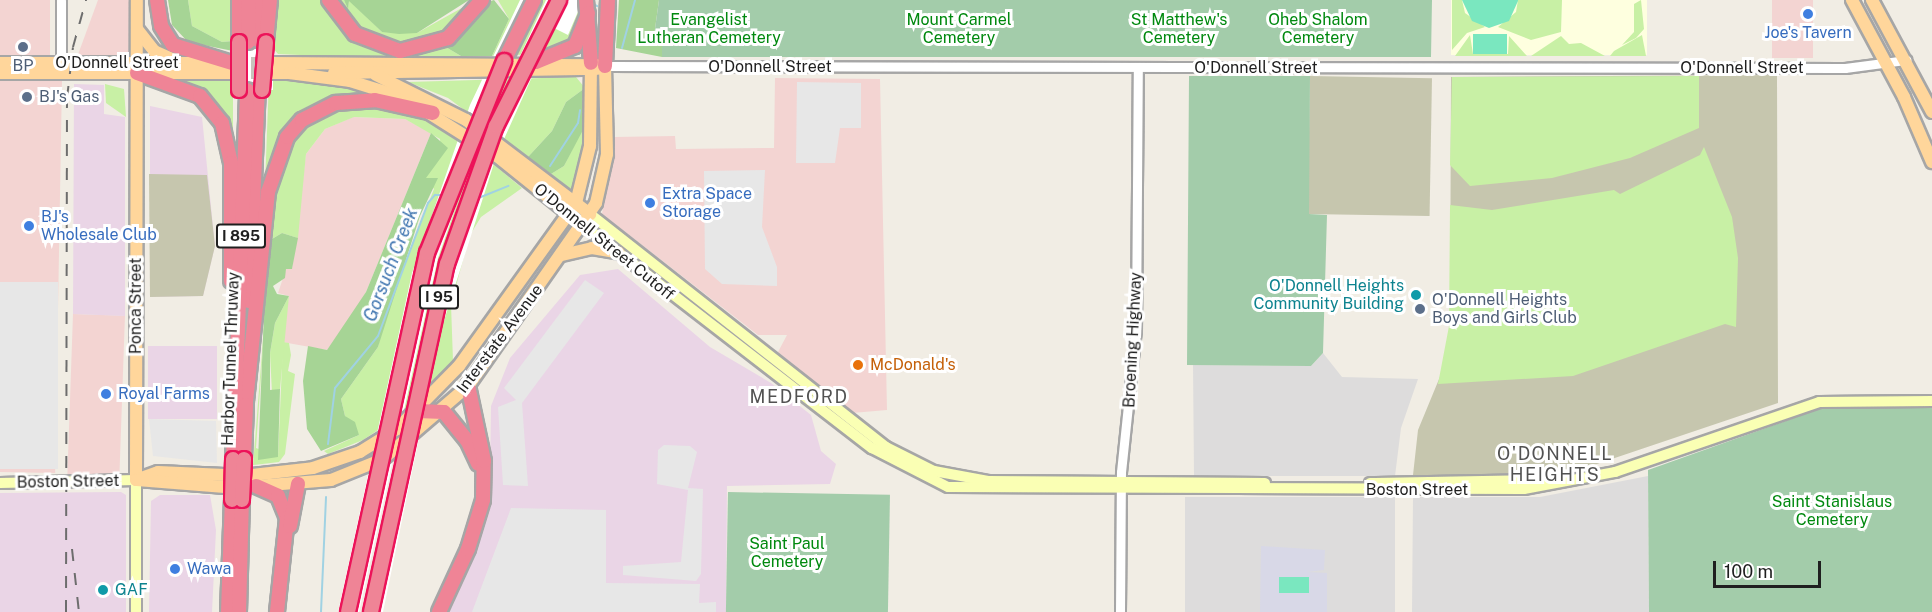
<!DOCTYPE html>
<html>
<head>
<meta charset="utf-8">
<style>
  body { margin:0 }
  #map { position:relative; width:1932px; height:612px; overflow:hidden; background:#f1ede4; font-family:"Public Sans",sans-serif }
  div>[style] { position:absolute }
  .residential>* { inset:0; background:#dddcdc; transform-origin:0 0 }
  .commercial>* { inset:0; background:#f3d4d2; transform-origin:0 0 }
  .industrial>* { inset:0; background:#ead5e6; transform-origin:0 0 }
  .education>* { inset:0; background:#feffdf; transform-origin:0 0 }
  .construction>* { inset:0; background:#c6c6ae; transform-origin:0 0 }
  .grass>* { inset:0; background:#c8f0a5 }
  .forest>* { inset:0; background:#a6d495 }
  .cemetery>* { inset:0; background:#a3ccaa; transform-origin:0 0 }
  .pitch>* { inset:0; background:#7ae7bf; transform-origin:0 0 }
  .parking>* { inset:0; background:#e7e7e7; transform-origin:0 0 }
  .plaza>* { inset:0; background:#d8d8e7 }
  .pier>* { inset:0; background:#fff; transform-origin:0 0 }
  .stream>* { height:2px; margin:-1px; padding:0 1px; transform-origin:1px; border-radius:1px; background:#a0d2e3 }
  .primary-tunnel>* { height:12px; margin-top:-6px; transform-origin:0; background:repeating-linear-gradient(90deg,#c7c4bd 0 12px,transparent 0 18px) }
  .roads { filter:drop-shadow(2px 0 #a6a6a6) drop-shadow(-2px 0 #a6a6a6) drop-shadow(0 2px #a6a6a6) drop-shadow(0 -2px #a6a6a6) }
  .tertiary>* { height:9px; margin:-4.5px; padding:0 4.5px; transform-origin:4.5px; border-radius:4.5px; background:#fff }
  .secondary>* { height:10px; margin:-5px; padding:0 5px; transform-origin:5px; border-radius:5px; background:#faffb4 }
  .primary>* { height:12px; margin:-6px; padding:0 6px; transform-origin:6px; border-radius:6px; background:#ffd69b }
  .motorway>* { height:14px; margin:-7px; padding:0 7px; transform-origin:7px; border-radius:7px; background:#ef8496 }
  .rail>* { height:2px; margin-top:-1px; transform-origin:0; background:repeating-linear-gradient(90deg,#6d6d6d 0 12px,transparent 0 24px) }
  .bridges { filter:drop-shadow(2px 0 #ec1359) drop-shadow(-2px 0 #ec1359) drop-shadow(0 2px #ec1359) drop-shadow(0 -2px #ec1359) }
  .motorway-bridge>* { height:14px; margin:-7px; padding:0 7px; transform-origin:7px; border-radius:7px; background:#ef8496 }
  .dots>* { width:16px; height:16px; translate:-50% -50%; box-sizing:border-box; border:3px solid #fff; border-radius:50% }
  span { translate:-50% -50%; white-space:nowrap; text-align:center; line-height:1.15; -webkit-text-stroke:6px #fff; paint-order:stroke }
  .shield-label span { padding:2px 4px; background:#fff; border:2px solid; border-radius:4px; -webkit-text-stroke-width:0 }
  .shield-label { font-size:15px; color:#1f1f1f; font-weight:700 }
  .park-label { font-size:16px; color:#01890f }
  .shop-label { font-size:16px; color:#366cbe }
  .left { translate:0 -50%; text-align:left }
  .street-label { font-size:16px; color:#1f1f1f }
  .service-label { font-size:16px; color:#4e5e75 }
  .culture-label { font-size:16px; color:#0d838f }
  .right { translate:-100% -50%; text-align:right }
  .food-label { font-size:16px; color:#c56008 }
  .water-label { font-size:18px; color:#3f75b0; font-style:italic }
  .neighbourhood-label { font-size:18px; color:#525252; letter-spacing:1.5px }
  .scale { position:absolute; left:1713px; top:561px; width:108px; height:27px; box-sizing:border-box; border:3px solid #1f1f1f; border-top:0; padding-left:8px; font-size:18px; line-height:21px; white-space:nowrap; color:#1f1f1f; -webkit-text-stroke:4px #fff; paint-order:stroke }
</style>
</head>
<body>
<div id="map">
  <div class="residential">
    <div style="clip-path:polygon(1323px 353px,1342px 377px,1418px 379px,1401px 428px,1395px 476px,1194px 476px,1193px 365px,1311px 366px)"></div>
    <div style="clip-path:polygon(1648px 476px,1649px 612px,1412px 612px,1413px 497px,1540px 497px)"></div>
    <div style="left:1185px;top:497px;width:210px;height:115px"></div>
  </div>
  <div class="commercial">
    <div style="left:0;top:0;width:50px;height:59px"></div>
    <div style="clip-path:polygon(98px 0,130px 0,130px 59px,76px 60px)"></div>
    <div style="left:1772px;top:0;width:41px;height:58px"></div>
    <div style="clip-path:polygon(775px 78px,880px 79px,887px 410px,852px 413px,778px 352px,787px 335px,758px 335px,602px 214px,614px 137px,675px 136px,676px 149px,774px 148px)"></div>
    <div style="left:0;top:80px;width:62px;height:392px;rotate:1deg"></div>
    <div style="clip-path:polygon(353px 117px,405px 119px,431px 133px,366px 292px,346px 328px,327px 350px,282px 342px,289px 296px,278px 293px,286px 269px,292px 269px,306px 154px,325px 129px)"></div>
    <div style="left:73px;top:314px;width:52px;height:162px;rotate:2deg"></div>
  </div>
  <div class="industrial">
    <div style="clip-path:polygon(74px 84px,104px 85px,104px 114px,125px 117px,125px 316px,73px 314px)"></div>
    <div style="clip-path:polygon(150px 106px,202px 117px,215px 246px,203px 296px,150px 297px)"></div>
    <div style="clip-path:polygon(618px 269px,710px 347px,771px 383px,811px 415px,821px 451px,836px 464px,830px 484px,727px 486px,726px 612px,444px 612px,490px 474px,491px 406px,510px 358px,580px 275px)"></div>
    <div style="left:148px;top:346px;width:69px;height:73px"></div>
    <div style="clip-path:polygon(121px 492px,126px 495px,126px 612px,0 612px,0 493px)"></div>
    <div style="clip-path:polygon(160px 495px,210px 495px,216px 530px,212px 612px,149px 612px,151px 501px)"></div>
  </div>
  <div class="education">
    <div style="left:1451px;top:0;width:196px;height:55px"></div>
  </div>
  <div class="construction">
    <div style="clip-path:polygon(1777px 75px,1778px 403px,1591px 466px,1513px 475px,1413px 475px,1418px 430px,1444px 367px,1450px 330px,1451px 77px)"></div>
    <div style="left:1310px;top:76px;width:122px;height:138px;rotate:1deg"></div>
    <div style="clip-path:polygon(149px 174px,207px 175px,215px 246px,203px 296px,150px 297px)"></div>
  </div>
  <div class="grass">
    <div style="clip-path:polygon(188px 0,234px 0,233px 41px,222px 42px,192px 26px)"></div>
    <div style="clip-path:polygon(276px 0,324px 0,344px 32px,380px 53px,405px 57px,444px 46px,461px 56px,366px 58px,278px 54px,272px 47px)"></div>
    <div style="clip-path:polygon(333px 0,344px 0,348px 8px,349px 0,382px 32px,417px 33px,476px 0,440px 36px,398px 45px,363px 34px)"></div>
    <div style="clip-path:polygon(498px 0,580px 0,583px 10px,571px 43px,541px 54px,492px 56px,509px 19px)"></div>
    <div style="clip-path:polygon(1452px 0,1462px 0,1465px 13px,1485px 27px,1467px 33px,1452px 50px)"></div>
    <div style="clip-path:polygon(1518px 0,1562px 0,1561px 32px,1531px 40px,1498px 27px,1516px 12px)"></div>
    <div style="clip-path:polygon(1641px 0,1644px 29px,1636px 38px,1622px 45px,1634px 32px,1634px 4px)"></div>
    <div style="clip-path:polygon(1470px 35px,1473px 54px,1508px 54px,1509px 36px,1527px 56px,1455px 56px)"></div>
    <div style="clip-path:polygon(1642px 35px,1646px 56px,1610px 56px,1614px 51px)"></div>
    <div style="clip-path:polygon(1561px 36px,1569px 44px,1581px 43px,1605px 56px,1531px 56px)"></div>
    <div style="clip-path:polygon(1699px 76px,1699px 128px,1630px 158px,1552px 178px,1470px 186px,1450px 165px,1452px 77px)"></div>
    <div style="clip-path:polygon(576px 77px,585px 88px,566px 102px,552px 131px,528px 157px,448px 98px,408px 82px)"></div>
    <div style="clip-path:polygon(233px 79px,233px 140px,216px 105px,167px 80px)"></div>
    <div style="clip-path:polygon(269px 79px,347px 87px,377px 96px,345px 96px,278px 142px,265px 185px)"></div>
    <div style="clip-path:polygon(105px 84px,124px 89px,126px 117px,106px 103px)"></div>
    <div style="clip-path:polygon(341px 105px,409px 108px,458px 135px,522px 188px,481px 217px,470px 235px,451px 304px,453px 361px,405px 412px,363px 440px,328px 454px,324px 451px,359px 435px,345px 416px,341px 399px,378px 347px,386px 311px,434px 189px,425px 178px,441px 156px,440px 139px,405px 119px,354px 117px,325px 129px,306px 154px,298px 238px,282px 233px,272px 239px,268px 236px,270px 200px,296px 130px)"></div>
    <div style="clip-path:polygon(586px 121px,576px 186px,569px 189px,551px 174px,564px 166px)"></div>
    <div style="clip-path:polygon(1704px 147px,1732px 217px,1738px 258px,1736px 327px,1725px 324px,1573px 376px,1438px 384px,1449px 326px,1450px 205px,1492px 210px,1614px 190px,1620px 194px,1700px 155px)"></div>
    <div style="clip-path:polygon(268px 277px,256px 448px,278px 457px,283px 342px,289px 343px,291px 355px,288px 371px,295px 374px,285px 454px,279px 462px,253px 465px)"></div>
    <div style="clip-path:polygon(289px 296px,280px 389px,272px 393px,270px 353px,275px 323px)"></div>
  </div>
  <div class="forest">
    <div style="clip-path:polygon(168px 0,188px 0,192px 26px,222px 42px,233px 41px,233px 51px,188px 42px,172px 25px)"></div>
    <div style="clip-path:polygon(344px 0,469px 0,417px 33px,399px 34px,382px 32px,349px 1px,348px 9px)"></div>
    <div style="clip-path:polygon(494px 0,509px 19px,492px 56px,461px 56px,444px 46px,465px 30px,484px 3px)"></div>
    <div style="clip-path:polygon(619px 0,659px 0,654px 36px,662px 38px,662px 57px,616px 48px)"></div>
    <div style="clip-path:polygon(585px 88px,583px 130px,564px 166px,551px 174px,528px 157px,552px 131px,566px 102px)"></div>
    <div style="clip-path:polygon(431px 133px,448px 148px,426px 178px,438px 178px,420px 216px,378px 347px,341px 399px,345px 416px,355px 422px,359px 435px,321px 451px,307px 429px,303px 381px,308px 346px,327px 350px,366px 292px)"></div>
    <div style="clip-path:polygon(282px 233px,298px 238px,292px 269px,286px 269px,285px 278px,273px 286px,277px 294px,289px 296px,275px 323px,270px 353px,270px 390px,280px 389px,278px 457px,258px 460px,264px 314px,272px 239px)"></div>
  </div>
  <div class="cemetery">
    <div style="clip-path:polygon(659px 0,1432px 0,1431px 57px,662px 57px,662px 38px,654px 36px)"></div>
    <div style="clip-path:polygon(1189px 76px,1310px 76px,1309px 214px,1327px 215px,1323px 353px,1311px 366px,1187px 365px)"></div>
    <div style="clip-path:polygon(1828px 406px,1932px 406px,1932px 612px,1649px 612px,1648px 470px)"></div>
    <div style="left:728px;top:492px;width:162px;height:120px;rotate:1deg"></div>
  </div>
  <div class="pitch">
    <div style="clip-path:polygon(1462px 0,1518px 0,1518px 1px,1509px 21px,1489px 28px,1472px 21px)"></div>
    <div style="left:1473px;top:34px;width:34px;height:20px"></div>
    <div style="left:1279px;top:577px;width:30px;height:16px"></div>
  </div>
  <div class="parking">
    <div style="clip-path:polygon(797px 82px,861px 83px,861px 128px,840px 128px,835px 163px,796px 163px)"></div>
    <div style="clip-path:polygon(765px 170px,762px 227px,777px 267px,777px 286px,722px 284px,705px 269px,704px 171px)"></div>
    <div style="clip-path:polygon(585px 280px,604px 293px,522px 403px,528px 486px,503px 485px,498px 407px,516px 400px,504px 388px)"></div>
    <div style="left:0;top:282px;width:58px;height:187px"></div>
    <div style="clip-path:polygon(149px 419px,216px 421px,217px 463px,153px 456px)"></div>
    <div style="clip-path:polygon(664px 445px,690px 446px,697px 452px,688px 488px,703px 489px,701px 574px,696px 581px,623px 575px,623px 566px,681px 562px,688px 490px,657px 484px,658px 450px)"></div>
    <div style="clip-path:polygon(511px 508px,606px 510px,606px 583px,700px 584px,699px 603px,716px 602px,716px 612px,472px 612px)"></div>
  </div>
  <div class="plaza">
    <div style="clip-path:polygon(evenodd,1261px 546px,1325px 550px,1324px 570px,1307px 572px,1327px 573px,1327px 612px,1260px 612px,1261px 546px,1279px 577px,1309px 577px,1309px 593px,1279px 593px,1279px 577px)"></div>
  </div>
  <div class="pier">
    <div style="clip-path:polygon(520px 0,543px 0,487px 118px,438px 258px,359px 612px,338px 612px,412px 273px,470px 105px)"></div>
    <div style="clip-path:polygon(546px 0,583px 0,568px 35px,554px 28px,496px 157px,442px 327px,383px 612px,362px 612px,439px 263px,483px 135px)"></div>
    <div style="left:233px;top:42px;width:40px;height:48px"></div>
  </div>
  <div class="stream">
    <div style="left:592px;top:3px;width:6px;rotate:31deg"></div>
    <div style="left:622px;top:48px;width:50px;rotate:-74.8deg"></div>
    <div style="left:550px;top:166px;width:51px;rotate:-56.9deg"></div>
    <div style="left:578px;top:123px;width:13px;rotate:-81deg"></div>
    <div style="left:476px;top:199px;width:35px;rotate:-22deg"></div>
    <div style="left:328px;top:444px;width:56px;rotate:-82.9deg"></div>
    <div style="left:335px;top:388px;width:67px;rotate:-50.4deg"></div>
    <div style="left:378px;top:336px;width:142px;rotate:-69.4deg"></div>
    <div style="left:428px;top:203px;width:11px;rotate:-49deg"></div>
    <div style="left:435px;top:195px;width:8px"></div>
    <div style="left:321px;top:612px;width:115px;rotate:-87.5deg"></div>
  </div>
  <div class="primary-tunnel">
    <div style="left:233px;top:63px;width:38px"></div>
    <div style="left:233px;top:73px;width:37px"></div>
  </div>
  <div class="roads">
    <div class="tertiary">
      <div style="left:61px;top:0;width:70px;rotate:90deg"></div>
      <div style="left:605px;top:66px;width:1240px;rotate:0.09deg"></div>
      <div style="left:1845px;top:68px;width:62px;rotate:-7.5deg"></div>
      <div style="left:1120px;top:612px;width:140px;rotate:-89.6deg"></div>
      <div style="left:1121px;top:472px;width:143px;rotate:-84deg"></div>
      <div style="left:1136px;top:330px;width:263px;rotate:-89.6deg"></div>
    </div>
    <div class="secondary">
      <div style="left:590px;top:214px;width:377px;rotate:38.2deg"></div>
      <div style="left:886px;top:447px;width:54px;rotate:26.6deg"></div>
      <div style="left:934px;top:471px;width:55px;rotate:10.5deg"></div>
      <div style="left:988px;top:481px;width:277px;rotate:0.4deg"></div>
      <div style="left:583px;top:225px;width:365px;rotate:37.7deg"></div>
      <div style="left:872px;top:448px;width:85px;rotate:27.2deg"></div>
      <div style="left:948px;top:487px;width:576px;rotate:0.2deg"></div>
      <div style="left:1524px;top:489px;width:93px;rotate:-10.6deg"></div>
      <div style="left:1615px;top:472px;width:216px;rotate:-18.9deg"></div>
      <div style="left:1819px;top:402px;width:113px;rotate:-0.5deg"></div>
      <div style="left:0;top:483px;width:136px;rotate:-1.3deg"></div>
      <div style="left:136px;top:480px;width:132px;rotate:90deg"></div>
      <div style="left:1370px;top:483px;width:167px;rotate:-1deg"></div>
    </div>
    <div class="primary">
      <div style="left:1852px;top:0;width:110px;rotate:61.8deg"></div>
      <div style="left:1904px;top:97px;width:71px;rotate:66.7deg"></div>
      <div style="left:1872px;top:0;width:127px;rotate:61.8deg"></div>
      <div style="left:137px;top:29px;width:28px;rotate:52deg"></div>
      <div style="left:154px;top:51px;width:22px;rotate:24deg"></div>
      <div style="left:0;top:63px;width:224px"></div>
      <div style="left:271px;top:63px;width:327px;rotate:0.4deg"></div>
      <div style="left:0;top:73px;width:233px"></div>
      <div style="left:270px;top:73px;width:26px"></div>
      <div style="left:289px;top:73px;width:62px;rotate:7.5deg"></div>
      <div style="left:350px;top:81px;width:58px;rotate:17.2deg"></div>
      <div style="left:405px;top:98px;width:109px;rotate:32.2deg"></div>
      <div style="left:497px;top:156px;width:97px;rotate:38.8deg"></div>
      <div style="left:334px;top:73px;width:264px;rotate:-0.9deg"></div>
      <div style="left:376px;top:75px;width:101px;rotate:26.6deg"></div>
      <div style="left:466px;top:120px;width:156px;rotate:37.2deg"></div>
      <div style="left:562px;top:255px;width:31px;rotate:-13deg"></div>
      <div style="left:592px;top:248px;width:27px;rotate:10deg"></div>
      <div style="left:252px;top:475px;width:61px;rotate:-6.5deg"></div>
      <div style="left:313px;top:468px;width:50px;rotate:-18.8deg"></div>
      <div style="left:360px;top:452px;width:44px;rotate:-31.9deg"></div>
      <div style="left:397px;top:429px;width:88px;rotate:-45.5deg"></div>
      <div style="left:459px;top:366px;width:201px;rotate:-54.3deg"></div>
      <div style="left:576px;top:203px;width:59px;rotate:-76.2deg"></div>
      <div style="left:590px;top:146px;width:83px;rotate:-89.3deg"></div>
      <div style="left:136px;top:480px;width:480px;rotate:-89.9deg"></div>
      <div style="left:136px;top:480px;width:23px;rotate:-20deg"></div>
      <div style="left:158px;top:472px;width:67px;rotate:2.6deg"></div>
      <div style="left:137px;top:480px;width:88px;rotate:4.5deg"></div>
      <div style="left:257px;top:486px;width:74px;rotate:-4.6deg"></div>
      <div style="left:331px;top:480px;width:56px;rotate:-22deg"></div>
      <div style="left:383px;top:459px;width:112px;rotate:-40.7deg"></div>
      <div style="left:468px;top:386px;width:223px;rotate:-55deg"></div>
      <div style="left:596px;top:203px;width:50px;rotate:-77.3deg"></div>
      <div style="left:607px;top:154px;width:88px;rotate:-91.3deg"></div>
    </div>
    <div class="motorway">
      <div style="left:157px;top:0;width:26px;rotate:81deg"></div>
      <div style="left:161px;top:26px;width:22px;rotate:58deg"></div>
      <div style="left:173px;top:45px;width:62px;rotate:17deg"></div>
      <div style="left:239px;top:0;width:34px;rotate:90deg"></div>
      <div style="left:329px;top:0;width:43px;rotate:52.6deg"></div>
      <div style="left:355px;top:34px;width:48px;rotate:20.7deg"></div>
      <div style="left:400px;top:51px;width:50px;rotate:-15.2deg"></div>
      <div style="left:448px;top:38px;width:51px;rotate:-48.2deg"></div>
      <div style="left:586px;top:0;width:63px;rotate:85.5deg"></div>
      <div style="left:258px;top:40px;width:40px;rotate:-88.6deg"></div>
      <div style="left:248px;top:42px;width:42px;rotate:-88.6deg"></div>
      <div style="left:266px;top:42px;width:42px;rotate:-84.6deg"></div>
      <div style="left:504px;top:61px;width:68px;rotate:-63.8deg"></div>
      <div style="left:536px;top:62px;width:42px;rotate:-22.3deg"></div>
      <div style="left:575px;top:46px;width:35px;rotate:-68deg"></div>
      <div style="left:605px;top:66px;width:66px;rotate:-87.4deg"></div>
      <div style="left:137px;top:73px;width:67px;rotate:20.1deg"></div>
      <div style="left:200px;top:96px;width:35px;rotate:51deg"></div>
      <div style="left:222px;top:123px;width:41px;rotate:77.3deg"></div>
      <div style="left:231px;top:163px;width:118px;rotate:90deg"></div>
      <div style="left:249px;top:301px;width:211px;rotate:-87.6deg"></div>
      <div style="left:245px;top:411px;width:220px;rotate:-84deg"></div>
      <div style="left:268px;top:192px;width:58px;rotate:-70.9deg"></div>
      <div style="left:287px;top:137px;width:23px;rotate:-49deg"></div>
      <div style="left:302px;top:120px;width:38px;rotate:-27deg"></div>
      <div style="left:336px;top:103px;width:39px;rotate:-4deg"></div>
      <div style="left:375px;top:100px;width:59px;rotate:12.6deg"></div>
      <div style="left:417px;top:411px;width:27px;rotate:2deg"></div>
      <div style="left:444px;top:412px;width:36px;rotate:51deg"></div>
      <div style="left:467px;top:440px;width:26px;rotate:65deg"></div>
      <div style="left:233px;top:459px;width:369px;rotate:-87.8deg"></div>
      <div style="left:244px;top:459px;width:54px;rotate:-87.9deg"></div>
      <div style="left:256px;top:486px;width:24px;rotate:24deg"></div>
      <div style="left:278px;top:496px;width:24px;rotate:68deg"></div>
      <div style="left:287px;top:518px;width:95px;rotate:96.1deg"></div>
      <div style="left:290px;top:526px;width:43px;rotate:-79.2deg"></div>
      <div style="left:228px;top:612px;width:112px;rotate:-88deg"></div>
      <div style="left:239px;top:612px;width:112px;rotate:-88.5deg"></div>
      <div style="left:439px;top:612px;width:69px;rotate:-65.3deg"></div>
      <div style="left:468px;top:549px;width:51px;rotate:-73deg"></div>
      <div style="left:483px;top:500px;width:39px;rotate:-89deg"></div>
      <div style="left:484px;top:461px;width:77px;rotate:-102deg"></div>
    </div>
  </div>
  <div class="rail">
    <div style="left:72px;top:549px;width:63px;rotate:83.7deg"></div>
    <div style="left:66px;top:612px;width:514px;rotate:-89.89deg"></div>
    <div style="left:67px;top:98px;width:51px;rotate:-83.3deg"></div>
    <div style="left:73px;top:47px;width:49px;rotate:-74.5deg"></div>
  </div>
  <div class="bridges">
    <div class="motorway-bridge">
      <div style="left:239px;top:42px;width:48px;rotate:90deg"></div>
      <div style="left:262px;top:90px;width:48px;rotate:-85.2deg"></div>
      <div style="left:232px;top:500px;width:41px;rotate:-88.6deg"></div>
      <div style="left:242px;top:500px;width:41px;rotate:-87.2deg"></div>
      <div style="left:348px;top:612px;width:368px;rotate:-77.6deg"></div>
      <div style="left:427px;top:253px;width:207px;rotate:-68.1deg"></div>
      <div style="left:371px;top:612px;width:356px;rotate:-77.7deg"></div>
      <div style="left:447px;top:264px;width:146px;rotate:-70.5deg"></div>
      <div style="left:496px;top:126px;width:141px;rotate:-63.4deg"></div>
    </div>
  </div>
  <div class="dots">
    <div style="left:1808px;top:14px;background:#3f7fe0"></div>
    <div style="left:23px;top:47px;background:#5c6f8a"></div>
    <div style="left:27px;top:97px;background:#5c6f8a"></div>
    <div style="left:650px;top:203px;background:#3f7fe0"></div>
    <div style="left:29px;top:226px;background:#3f7fe0"></div>
    <div style="left:1416px;top:295px;background:#0f9aa8"></div>
    <div style="left:1420px;top:309px;background:#5c6f8a"></div>
    <div style="left:858px;top:365px;background:#e8710a"></div>
    <div style="left:106px;top:394px;background:#3f7fe0"></div>
    <div style="left:175px;top:569px;background:#3f7fe0"></div>
    <div style="left:103px;top:590px;background:#0f9aa8"></div>
  </div>
  <div class="shield-label">
    <span style="left:241px;top:236px">I 895</span>
    <span style="left:439px;top:297px">I 95</span>
  </div>
  <div class="park-label">
    <span style="left:709px;top:29px">Evangelist<br>Lutheran Cemetery</span>
    <span style="left:959px;top:29px">Mount Carmel<br>Cemetery</span>
    <span style="left:1179px;top:29px">St Matthew's<br>Cemetery</span>
    <span style="left:1318px;top:29px">Oheb Shalom<br>Cemetery</span>
    <span style="left:1832px;top:511px">Saint Stanislaus<br>Cemetery</span>
    <span style="left:787px;top:553px">Saint Paul<br>Cemetery</span>
  </div>
  <div class="shop-label">
    <span style="left:1808px;top:33px">Joe's Tavern</span>
    <span class="left" style="left:662px;top:203px">Extra Space<br>Storage</span>
    <span class="left" style="left:41px;top:226px">BJ's<br>Wholesale Club</span>
    <span class="left" style="left:118px;top:394px">Royal Farms</span>
    <span class="left" style="left:187px;top:569px">Wawa</span>
  </div>
  <div class="street-label">
    <span style="left:117px;top:63px">O'Donnell Street</span>
    <span style="left:770px;top:67px">O'Donnell Street</span>
    <span style="left:1256px;top:68px">O'Donnell Street</span>
    <span style="left:1742px;top:68px">O'Donnell Street</span>
    <span style="left:604px;top:242px;rotate:39deg">O'Donnell Street Cutoff</span>
    <span style="left:136px;top:306px;rotate:-90deg">Ponca Street</span>
    <span style="left:500px;top:339px;rotate:-53deg">Interstate Avenue</span>
    <span style="left:1133px;top:340px;rotate:-87deg">Broening Highway</span>
    <span style="left:231px;top:359px;rotate:-88deg">Harbor Tunnel Thruway</span>
    <span style="left:68px;top:482px;rotate:-1deg">Boston Street</span>
    <span style="left:1417px;top:490px">Boston Street</span>
  </div>
  <div class="service-label">
    <span style="left:23px;top:66px">BP</span>
    <span class="left" style="left:39px;top:97px">BJ's Gas</span>
    <span class="left" style="left:1432px;top:309px">O'Donnell Heights<br>Boys and Girls Club</span>
  </div>
  <div class="culture-label">
    <span class="right" style="left:1404px;top:295px">O'Donnell Heights<br>Community Building</span>
    <span class="left" style="left:115px;top:590px">GAF</span>
  </div>
  <div class="food-label">
    <span class="left" style="left:870px;top:365px">McDonald's</span>
  </div>
  <div class="water-label">
    <span style="left:391px;top:265px;rotate:-69deg">Gorsuch Creek</span>
  </div>
  <div class="neighbourhood-label">
    <span style="left:799px;top:397px">MEDFORD</span>
    <span style="left:1555px;top:465px">O'DONNELL<br>HEIGHTS</span>
  </div>
  <div class="scale">100 m</div>
</div>
</body>
</html>
